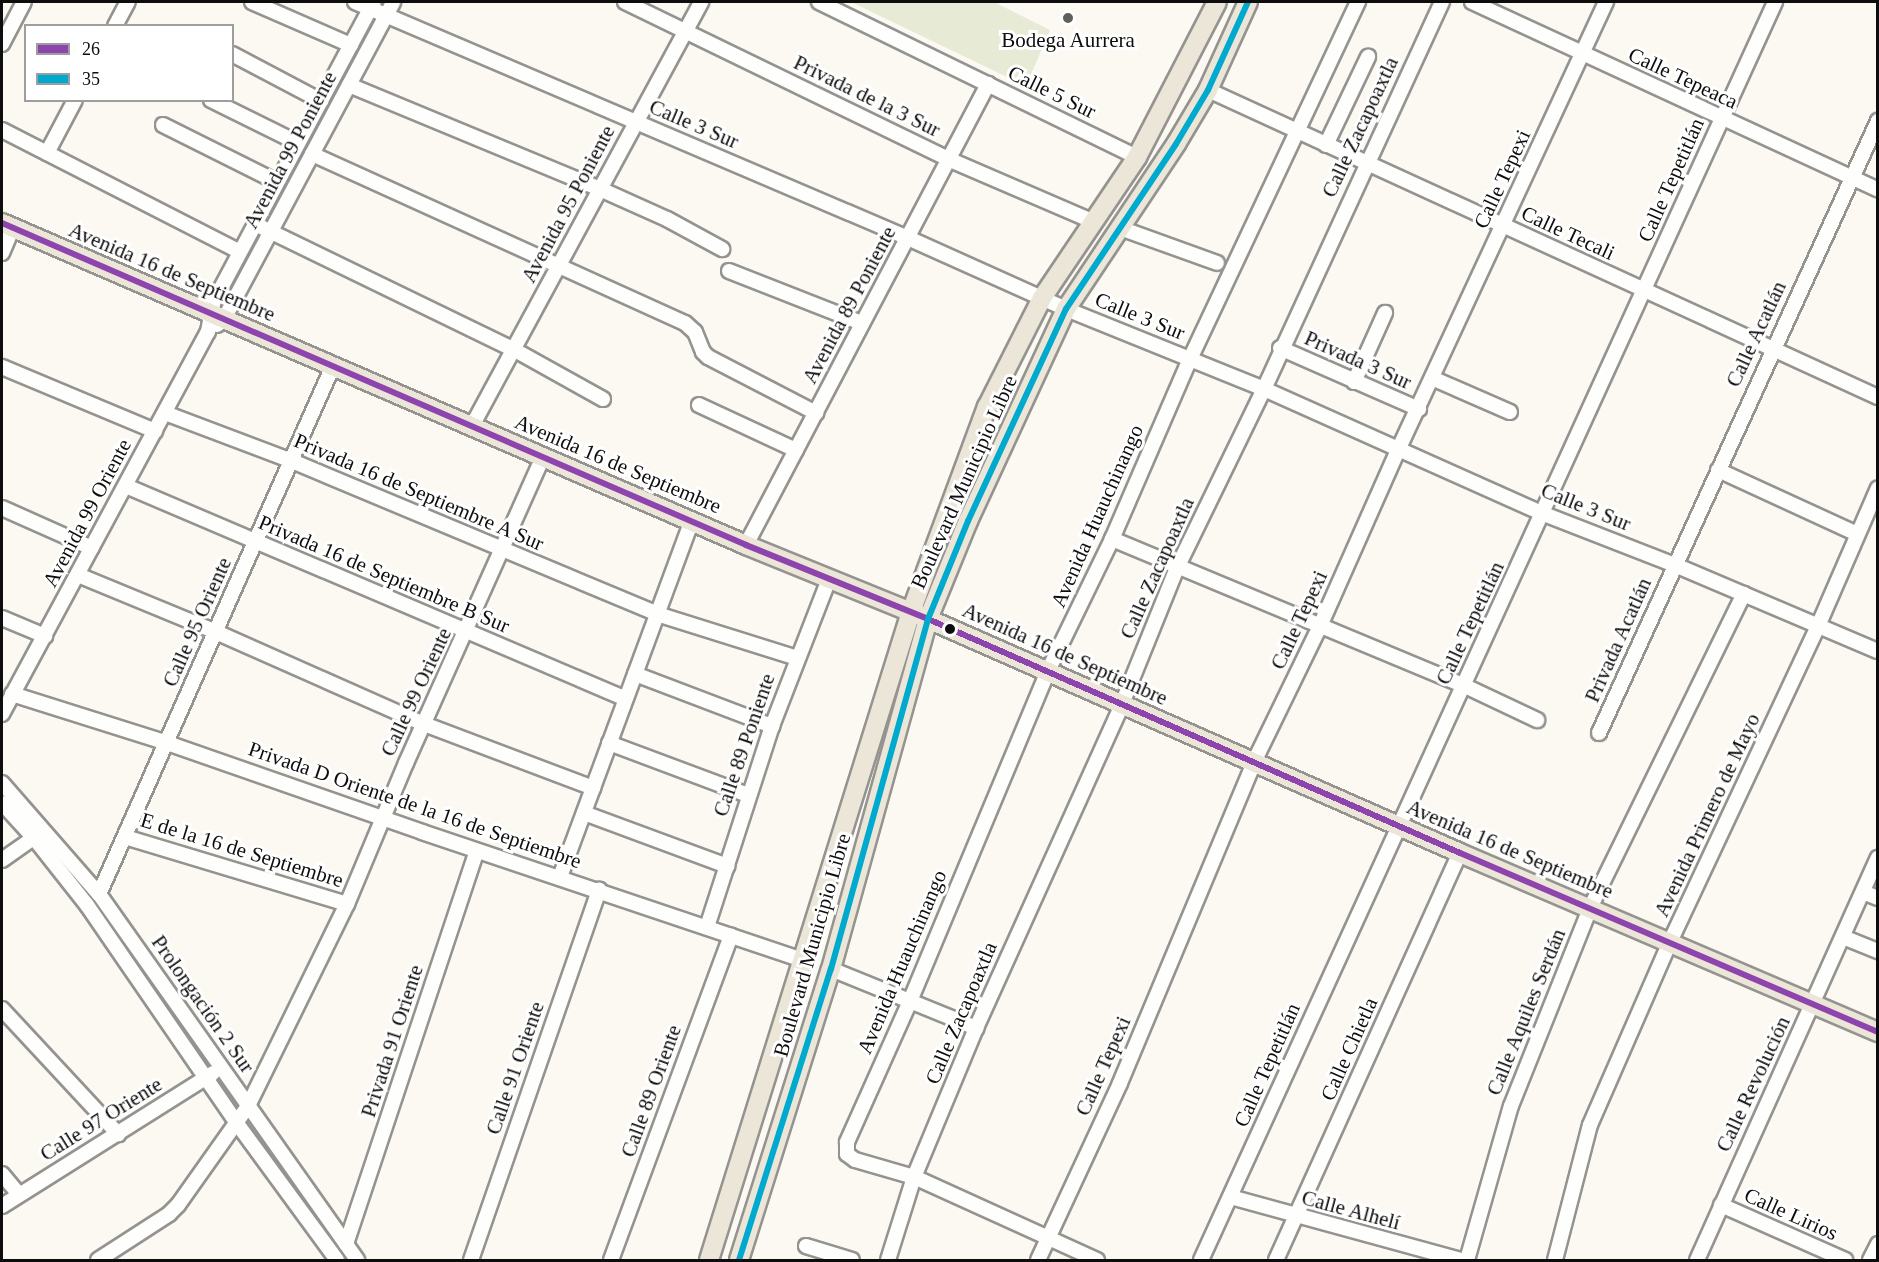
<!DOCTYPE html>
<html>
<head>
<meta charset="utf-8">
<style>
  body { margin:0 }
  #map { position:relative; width:1879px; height:1262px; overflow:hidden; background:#fbf9f1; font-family:"Times New Roman",serif }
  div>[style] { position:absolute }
  .cemetery>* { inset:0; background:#e7ebd5 }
  .roads { filter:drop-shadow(2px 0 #949390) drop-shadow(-2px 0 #949390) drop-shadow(0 2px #949390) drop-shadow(0 -2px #949390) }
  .minor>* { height:14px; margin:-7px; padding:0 7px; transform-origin:7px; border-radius:7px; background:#fefefd }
  .major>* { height:18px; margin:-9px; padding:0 9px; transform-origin:9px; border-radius:9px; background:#ece6d8 }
  .bus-1>* { height:6px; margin:-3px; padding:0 3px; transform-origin:3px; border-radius:3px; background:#8e44ad }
  .bus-2>* { height:6px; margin:-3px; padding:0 3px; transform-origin:3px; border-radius:3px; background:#00a9ce }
  .dots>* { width:16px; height:16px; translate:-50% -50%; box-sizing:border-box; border:3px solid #fff; border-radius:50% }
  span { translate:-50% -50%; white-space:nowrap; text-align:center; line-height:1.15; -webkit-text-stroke:6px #fff; paint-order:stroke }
  .poi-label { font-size:21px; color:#0d0d0d }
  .street-label { font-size:21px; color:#0d0d0d }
  .frame { position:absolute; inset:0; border:3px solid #0d0d0d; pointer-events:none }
  .legend { position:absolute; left:24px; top:24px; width:210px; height:78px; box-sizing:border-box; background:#fff; border:2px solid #9e9e9e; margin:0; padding:8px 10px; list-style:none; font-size:18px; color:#0d0d0d }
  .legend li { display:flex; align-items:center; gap:12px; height:30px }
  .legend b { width:30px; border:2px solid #9e9e9e }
</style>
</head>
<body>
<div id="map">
  <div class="cemetery">
    <div style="clip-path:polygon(851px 2px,994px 2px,1050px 30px,1026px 86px)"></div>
  </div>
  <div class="roads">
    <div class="minor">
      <div style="left:252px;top:2px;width:108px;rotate:23.5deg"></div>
      <div style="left:355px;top:2px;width:601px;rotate:23.11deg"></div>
      <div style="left:908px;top:238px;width:173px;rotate:24.2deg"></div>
      <div style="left:1066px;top:309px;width:214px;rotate:22deg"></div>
      <div style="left:1264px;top:389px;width:307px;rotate:24.1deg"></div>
      <div style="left:1544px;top:514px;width:141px;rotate:21.3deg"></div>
      <div style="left:1675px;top:565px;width:220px;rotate:23deg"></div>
      <div style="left:625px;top:2px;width:359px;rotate:25.9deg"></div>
      <div style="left:948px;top:159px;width:159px;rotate:23.3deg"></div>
      <div style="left:819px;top:2px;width:354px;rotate:26deg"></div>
      <div style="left:1472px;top:2px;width:447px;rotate:24.8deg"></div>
      <div style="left:115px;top:26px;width:27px;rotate:-62deg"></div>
      <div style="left:2px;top:44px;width:47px;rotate:-62.4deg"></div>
      <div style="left:232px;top:54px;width:101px;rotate:27.8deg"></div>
      <div style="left:349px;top:85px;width:272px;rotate:22.5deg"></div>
      <div style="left:600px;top:189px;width:73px;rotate:24.1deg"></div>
      <div style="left:667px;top:219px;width:63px;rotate:28.6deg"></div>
      <div style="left:1208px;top:90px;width:737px;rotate:24.62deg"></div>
      <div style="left:211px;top:100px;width:97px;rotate:26.3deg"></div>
      <div style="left:163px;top:125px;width:127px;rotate:26.6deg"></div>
      <div style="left:2px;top:130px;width:267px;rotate:27.1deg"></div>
      <div style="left:1326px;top:145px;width:98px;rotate:-64.5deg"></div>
      <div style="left:47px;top:153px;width:60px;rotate:-62.2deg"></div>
      <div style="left:312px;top:154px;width:409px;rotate:24.4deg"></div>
      <div style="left:685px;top:323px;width:13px;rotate:42deg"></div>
      <div style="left:695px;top:332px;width:22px;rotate:68deg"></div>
      <div style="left:703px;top:352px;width:7px;rotate:45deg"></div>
      <div style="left:708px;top:357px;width:122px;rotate:27.4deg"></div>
      <div style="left:255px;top:224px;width:287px;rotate:25.9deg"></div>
      <div style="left:513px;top:349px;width:103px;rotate:29.1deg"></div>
      <div style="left:1120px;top:228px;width:103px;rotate:19.8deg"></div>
      <div style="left:2px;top:253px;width:28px;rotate:-67deg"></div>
      <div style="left:729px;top:271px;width:143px;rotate:21.4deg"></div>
      <div style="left:217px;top:325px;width:9px;rotate:-41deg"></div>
      <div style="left:224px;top:319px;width:359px;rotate:-61.9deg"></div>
      <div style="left:1280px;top:348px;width:152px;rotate:23.7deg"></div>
      <div style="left:2px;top:367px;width:166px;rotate:22.7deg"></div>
      <div style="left:1432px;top:378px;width:85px;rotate:23.6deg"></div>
      <div style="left:1354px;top:382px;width:76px;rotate:-65.8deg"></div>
      <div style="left:699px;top:405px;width:107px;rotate:24.9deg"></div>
      <div style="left:165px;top:413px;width:136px;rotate:20.7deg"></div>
      <div style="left:292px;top:461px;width:396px;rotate:22.7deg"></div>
      <div style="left:657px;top:614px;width:147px;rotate:17.4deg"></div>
      <div style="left:472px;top:426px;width:482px;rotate:-61.6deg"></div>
      <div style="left:1718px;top:470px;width:153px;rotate:24.7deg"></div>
      <div style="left:126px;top:486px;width:543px;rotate:23.07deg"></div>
      <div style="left:2px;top:508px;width:98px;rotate:24deg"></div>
      <div style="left:1112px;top:539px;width:382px;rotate:22.6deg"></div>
      <div style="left:1465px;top:686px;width:80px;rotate:25.3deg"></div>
      <div style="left:746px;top:545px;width:521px;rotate:-62.3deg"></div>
      <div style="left:78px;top:575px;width:149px;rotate:22.4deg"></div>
      <div style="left:216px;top:632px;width:227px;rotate:23.9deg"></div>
      <div style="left:424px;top:724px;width:181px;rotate:20.7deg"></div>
      <div style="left:2px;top:618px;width:47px;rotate:22.7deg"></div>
      <div style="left:635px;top:674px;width:147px;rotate:20.8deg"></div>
      <div style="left:12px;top:694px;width:163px;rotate:17.5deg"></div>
      <div style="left:167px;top:743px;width:270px;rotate:19.2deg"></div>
      <div style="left:422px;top:832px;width:402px;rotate:18.6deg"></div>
      <div style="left:2px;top:714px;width:434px;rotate:-61.7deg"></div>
      <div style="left:208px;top:332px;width:29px;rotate:-80deg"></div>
      <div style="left:213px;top:303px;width:341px;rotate:-61.9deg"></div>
      <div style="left:1599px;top:733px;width:673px;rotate:-65.49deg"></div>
      <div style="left:609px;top:743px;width:148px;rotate:20.5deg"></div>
      <div style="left:2px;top:783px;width:147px;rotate:48.9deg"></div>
      <div style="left:99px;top:894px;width:448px;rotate:54.8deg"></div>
      <div style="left:2px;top:803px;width:47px;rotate:47.6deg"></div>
      <div style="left:34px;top:838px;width:85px;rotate:51.7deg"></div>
      <div style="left:87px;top:905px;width:263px;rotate:55.5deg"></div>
      <div style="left:236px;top:1122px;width:171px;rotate:53.8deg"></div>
      <div style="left:584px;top:813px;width:153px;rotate:20.3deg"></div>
      <div style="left:125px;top:837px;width:232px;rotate:16.8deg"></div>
      <div style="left:2px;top:860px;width:39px;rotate:-35deg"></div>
      <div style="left:560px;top:877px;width:380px;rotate:-69.7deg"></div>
      <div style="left:1863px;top:892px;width:16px;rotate:22deg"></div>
      <div style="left:99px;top:894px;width:578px;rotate:-66.1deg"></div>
      <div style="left:707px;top:927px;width:211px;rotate:-72.1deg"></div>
      <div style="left:772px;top:726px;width:158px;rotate:-68.8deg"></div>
      <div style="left:1843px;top:937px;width:38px;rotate:22deg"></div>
      <div style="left:831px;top:969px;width:157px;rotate:22.1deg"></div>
      <div style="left:2px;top:1009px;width:171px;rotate:47.1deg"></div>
      <div style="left:2px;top:1174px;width:26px;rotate:50deg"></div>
      <div style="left:1231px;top:1197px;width:238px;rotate:15.3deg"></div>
      <div style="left:1721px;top:1205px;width:136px;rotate:23.9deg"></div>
      <div style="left:2px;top:1206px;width:249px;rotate:-32.2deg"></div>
      <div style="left:346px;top:1244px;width:414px;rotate:-71.6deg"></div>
      <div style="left:806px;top:1246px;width:48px;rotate:16.9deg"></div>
      <div style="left:98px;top:1260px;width:85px;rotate:-32.9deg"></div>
      <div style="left:169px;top:1214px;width:13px;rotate:-45deg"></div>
      <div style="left:178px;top:1205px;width:121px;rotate:-54.7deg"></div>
      <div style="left:248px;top:1106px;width:225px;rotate:-63.9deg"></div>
      <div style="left:347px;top:904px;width:153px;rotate:-67.3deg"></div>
      <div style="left:406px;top:763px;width:335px;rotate:-65.9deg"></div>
      <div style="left:471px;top:1260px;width:392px;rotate:-70.9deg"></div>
      <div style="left:611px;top:1260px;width:346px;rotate:-69.7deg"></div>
      <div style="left:888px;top:1260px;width:87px;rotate:-72.6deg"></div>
      <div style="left:914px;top:1177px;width:161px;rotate:-67.4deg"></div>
      <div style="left:976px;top:1028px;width:355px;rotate:-65.7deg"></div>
      <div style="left:1122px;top:704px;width:147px;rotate:-68deg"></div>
      <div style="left:1177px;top:568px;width:199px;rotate:-64.1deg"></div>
      <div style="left:1264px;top:389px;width:426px;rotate:-65.3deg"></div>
      <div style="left:1038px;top:1260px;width:195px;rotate:-65.1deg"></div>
      <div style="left:1120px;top:1083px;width:348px;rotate:-67.3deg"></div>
      <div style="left:1254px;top:762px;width:151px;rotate:-64.1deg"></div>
      <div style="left:1320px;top:626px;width:195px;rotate:-66.1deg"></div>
      <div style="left:1399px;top:448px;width:492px;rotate:-65.1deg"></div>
      <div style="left:1097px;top:1260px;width:201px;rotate:-155.6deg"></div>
      <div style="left:914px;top:1177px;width:61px;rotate:-163.9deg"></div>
      <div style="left:855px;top:1160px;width:10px;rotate:-143deg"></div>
      <div style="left:847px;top:1154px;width:12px;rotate:-90deg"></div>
      <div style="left:847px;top:1142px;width:154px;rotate:-65.9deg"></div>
      <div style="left:910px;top:1001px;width:358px;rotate:-67.3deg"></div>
      <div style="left:1048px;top:671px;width:147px;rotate:-64.1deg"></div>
      <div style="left:1112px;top:539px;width:196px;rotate:-66.6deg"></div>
      <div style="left:1190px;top:359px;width:395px;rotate:-64.8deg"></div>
      <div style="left:1201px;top:1260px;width:1383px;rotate:-65.47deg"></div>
      <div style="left:1276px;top:1260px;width:447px;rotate:-65.7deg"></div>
      <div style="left:1467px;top:1260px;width:160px;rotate:-74.1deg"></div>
      <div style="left:1511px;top:1106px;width:213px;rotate:-68.2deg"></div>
      <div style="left:1590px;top:908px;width:350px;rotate:-63.9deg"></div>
      <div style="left:1555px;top:1260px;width:139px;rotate:-75.5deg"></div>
      <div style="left:1590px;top:1125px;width:200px;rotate:-66.4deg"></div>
      <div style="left:1670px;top:942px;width:349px;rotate:-64.9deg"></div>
      <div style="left:1818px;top:626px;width:150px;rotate:-66.5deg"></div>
      <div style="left:1697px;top:1260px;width:441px;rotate:-65.8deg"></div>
      <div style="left:1870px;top:1260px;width:18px;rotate:-63deg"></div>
    </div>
    <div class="major">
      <div style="left:2px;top:223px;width:811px;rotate:23.4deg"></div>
      <div style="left:746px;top:545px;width:196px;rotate:22.1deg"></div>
      <div style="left:928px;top:619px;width:581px;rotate:23.74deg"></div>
      <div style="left:1460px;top:853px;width:455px;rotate:23.2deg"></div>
      <div style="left:709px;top:1260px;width:679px;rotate:-72.69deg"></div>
      <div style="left:911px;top:612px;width:219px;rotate:-69.7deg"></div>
      <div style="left:987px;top:407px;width:122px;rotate:-63.2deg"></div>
      <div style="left:1042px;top:298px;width:170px;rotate:-56deg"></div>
      <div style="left:1137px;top:157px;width:174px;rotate:-62.7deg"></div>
      <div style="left:739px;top:1260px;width:305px;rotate:-72.5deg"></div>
      <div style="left:831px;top:969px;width:363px;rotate:-74.5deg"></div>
      <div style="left:928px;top:619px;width:106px;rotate:-67.8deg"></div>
      <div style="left:968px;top:521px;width:234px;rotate:-65.2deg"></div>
      <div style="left:1066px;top:309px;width:198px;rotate:-56.3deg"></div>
      <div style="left:1176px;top:144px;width:63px;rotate:-59.3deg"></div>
      <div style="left:1208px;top:90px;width:97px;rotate:-65.6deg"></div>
    </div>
  </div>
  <div class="bus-1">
    <div style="left:2px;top:223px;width:811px;rotate:23.4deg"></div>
    <div style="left:746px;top:545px;width:196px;rotate:22.1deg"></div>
    <div style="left:928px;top:619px;width:581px;rotate:23.74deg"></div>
    <div style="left:1460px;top:853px;width:455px;rotate:23.2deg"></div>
  </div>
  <div class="bus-2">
    <div style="left:739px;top:1260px;width:305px;rotate:-72.5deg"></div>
    <div style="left:831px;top:969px;width:363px;rotate:-74.5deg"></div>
    <div style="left:928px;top:619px;width:106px;rotate:-67.8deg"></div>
    <div style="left:968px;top:521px;width:234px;rotate:-65.2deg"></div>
    <div style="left:1066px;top:309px;width:198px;rotate:-56.3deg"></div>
    <div style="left:1176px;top:144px;width:63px;rotate:-59.3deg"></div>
    <div style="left:1208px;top:90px;width:97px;rotate:-65.6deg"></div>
  </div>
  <div class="dots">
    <div style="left:1068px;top:18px;background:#60605d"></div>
    <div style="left:950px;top:629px;background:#0d0d0d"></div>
  </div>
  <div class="poi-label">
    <span style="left:1068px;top:40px">Bodega Aurrera</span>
  </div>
  <div class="street-label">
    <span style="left:1683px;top:78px;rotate:25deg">Calle Tepeaca</span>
    <span style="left:1052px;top:92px;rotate:26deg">Calle 5 Sur</span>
    <span style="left:867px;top:96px;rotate:26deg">Privada de la 3 Sur</span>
    <span style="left:694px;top:124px;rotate:23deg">Calle 3 Sur</span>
    <span style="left:1360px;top:127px;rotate:-65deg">Calle Zacapoaxtla</span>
    <span style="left:290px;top:150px;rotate:-62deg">Avenida 99 Poniente</span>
    <span style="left:1502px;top:179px;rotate:-65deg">Calle Tepexi</span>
    <span style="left:1671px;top:180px;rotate:-66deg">Calle Tepetitlán</span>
    <span style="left:568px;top:204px;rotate:-62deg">Avenida 95 Poniente</span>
    <span style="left:1568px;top:233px;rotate:25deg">Calle Tecali</span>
    <span style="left:172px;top:272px;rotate:23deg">Avenida 16 de Septiembre</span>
    <span style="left:849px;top:305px;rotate:-62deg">Avenida 89 Poniente</span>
    <span style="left:1140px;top:316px;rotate:22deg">Calle 3 Sur</span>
    <span style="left:1756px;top:334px;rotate:-65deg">Calle Acatlán</span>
    <span style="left:1358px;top:360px;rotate:24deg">Privada 3 Sur</span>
    <span style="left:618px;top:464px;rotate:23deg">Avenida 16 de Septiembre</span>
    <span style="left:964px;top:482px;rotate:-66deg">Boulevard Municipio Libre</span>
    <span style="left:419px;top:492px;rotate:23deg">Privada 16 de Septiembre A Sur</span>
    <span style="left:1586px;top:507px;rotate:22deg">Calle 3 Sur</span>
    <span style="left:87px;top:513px;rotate:-62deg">Avenida 99 Oriente</span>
    <span style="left:1097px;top:516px;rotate:-66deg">Avenida Huauchinango</span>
    <span style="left:1157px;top:568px;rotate:-66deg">Calle Zacapoaxtla</span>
    <span style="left:384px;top:574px;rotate:23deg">Privada 16 de Septiembre B Sur</span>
    <span style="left:1299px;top:620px;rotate:-65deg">Calle Tepexi</span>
    <span style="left:197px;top:622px;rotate:-66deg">Calle 95 Oriente</span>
    <span style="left:1470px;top:623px;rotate:-65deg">Calle Tepetitlán</span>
    <span style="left:1618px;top:640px;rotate:-66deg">Privada Acatlán</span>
    <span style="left:1065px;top:654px;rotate:24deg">Avenida 16 de Septiembre</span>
    <span style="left:416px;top:692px;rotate:-65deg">Calle 99 Oriente</span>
    <span style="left:744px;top:745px;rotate:-71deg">Calle 89 Poniente</span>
    <span style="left:415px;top:805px;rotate:19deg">Privada D Oriente de la 16 de Septiembre</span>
    <span style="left:1707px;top:815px;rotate:-65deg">Avenida Primero de Mayo</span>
    <span style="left:1510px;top:849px;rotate:23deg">Avenida 16 de Septiembre</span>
    <span style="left:242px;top:850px;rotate:17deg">E de la 16 de Septiembre</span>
    <span style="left:812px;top:945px;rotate:-74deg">Boulevard Municipio Libre</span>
    <span style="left:902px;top:962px;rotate:-67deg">Avenida Huauchinango</span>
    <span style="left:203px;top:1004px;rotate:55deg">Prolongación 2 Sur</span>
    <span style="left:1526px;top:1012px;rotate:-68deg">Calle Aquiles Serdán</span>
    <span style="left:961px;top:1013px;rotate:-67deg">Calle Zacapoaxtla</span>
    <span style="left:392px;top:1041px;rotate:-72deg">Privada 91 Oriente</span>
    <span style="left:1349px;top:1049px;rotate:-66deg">Calle Chietla</span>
    <span style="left:1267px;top:1065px;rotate:-66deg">Calle Tepetitlán</span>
    <span style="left:1103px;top:1066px;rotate:-66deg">Calle Tepexi</span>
    <span style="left:515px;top:1068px;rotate:-71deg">Calle 91 Oriente</span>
    <span style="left:1753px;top:1084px;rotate:-65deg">Calle Revolución</span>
    <span style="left:651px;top:1091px;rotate:-70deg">Calle 89 Oriente</span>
    <span style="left:101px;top:1119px;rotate:-32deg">Calle 97 Oriente</span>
    <span style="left:1351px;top:1210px;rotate:15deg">Calle Alhelí</span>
    <span style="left:1791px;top:1214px;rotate:24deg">Calle Lirios</span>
  </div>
  <div class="frame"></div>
  <ul class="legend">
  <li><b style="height:8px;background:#8e44ad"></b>26</li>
  <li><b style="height:8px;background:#00a9ce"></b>35</li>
  </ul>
</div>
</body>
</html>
